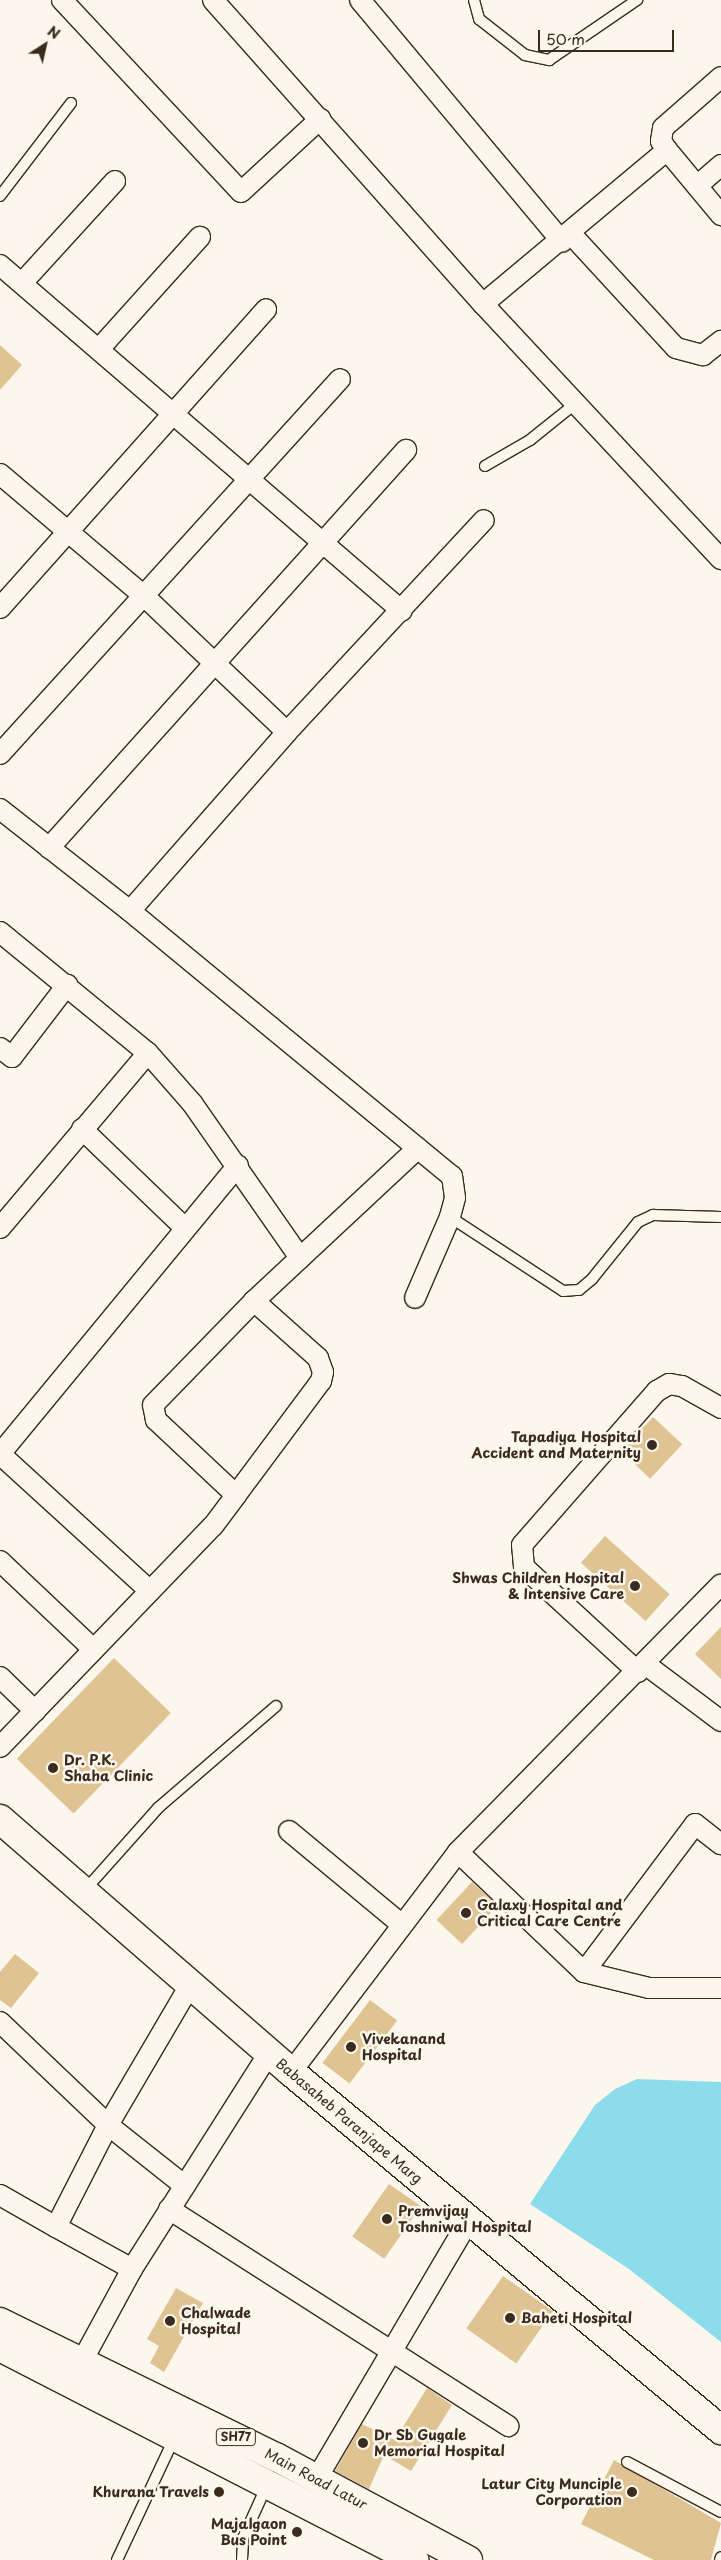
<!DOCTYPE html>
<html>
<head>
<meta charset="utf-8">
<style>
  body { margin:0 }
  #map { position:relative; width:721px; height:2560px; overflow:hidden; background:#fbf7ec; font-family:"Playpen Sans",sans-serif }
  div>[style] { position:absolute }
  .water>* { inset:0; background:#8ddceb }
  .building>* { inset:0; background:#dfc393; transform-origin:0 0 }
  .roads { filter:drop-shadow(1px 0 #3b2a1e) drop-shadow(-1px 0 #3b2a1e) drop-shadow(0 1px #3b2a1e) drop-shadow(0 -1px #3b2a1e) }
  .lane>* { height:10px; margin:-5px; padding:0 5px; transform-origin:5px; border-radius:5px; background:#fbf7ec }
  .street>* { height:20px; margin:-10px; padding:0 10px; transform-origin:10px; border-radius:10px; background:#fbf7ec }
  .secondary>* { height:28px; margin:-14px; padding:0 14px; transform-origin:14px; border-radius:14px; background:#fbf7ec }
  .primary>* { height:28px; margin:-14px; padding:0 14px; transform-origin:14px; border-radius:14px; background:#fbf7ec }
  .dots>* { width:14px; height:14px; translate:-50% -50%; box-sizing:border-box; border:2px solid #fbf7ec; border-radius:50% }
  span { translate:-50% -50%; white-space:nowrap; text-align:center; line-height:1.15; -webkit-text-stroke:5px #fbf7ec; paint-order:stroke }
  .shield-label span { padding:1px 4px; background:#fbf7ec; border:1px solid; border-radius:4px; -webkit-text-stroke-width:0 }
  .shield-label { font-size:12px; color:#3b2a1e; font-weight:700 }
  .poi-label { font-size:14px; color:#3b2a1e; font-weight:700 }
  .right { translate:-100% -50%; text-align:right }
  .left { translate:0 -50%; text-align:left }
  .street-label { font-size:14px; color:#3b2a1e }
  .north { position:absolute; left:20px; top:20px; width:50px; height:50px; -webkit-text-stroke:4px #fbf7ec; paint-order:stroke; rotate:35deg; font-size:14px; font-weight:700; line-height:20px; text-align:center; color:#3b2a1e }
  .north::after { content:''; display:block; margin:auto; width:18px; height:22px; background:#3b2a1e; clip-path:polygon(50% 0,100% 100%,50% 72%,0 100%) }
  .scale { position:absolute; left:538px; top:30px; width:136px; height:22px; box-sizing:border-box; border:2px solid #3b2a1e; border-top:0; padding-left:6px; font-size:15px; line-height:18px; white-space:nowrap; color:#3b2a1e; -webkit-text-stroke:4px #fbf7ec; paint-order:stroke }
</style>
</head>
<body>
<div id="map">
  <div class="water">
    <div style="clip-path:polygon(637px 2079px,721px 2082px,721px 2342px,629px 2269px,530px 2204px,595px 2105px,615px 2089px)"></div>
  </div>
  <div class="building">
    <div style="clip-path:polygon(0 345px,22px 365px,0 390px)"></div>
    <div style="left:653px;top:1417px;width:40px;height:47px;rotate:43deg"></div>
    <div style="left:605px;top:1536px;width:87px;height:36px;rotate:42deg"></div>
    <div style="clip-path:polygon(721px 1627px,721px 1679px,695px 1654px)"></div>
    <div style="left:114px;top:1658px;width:79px;height:140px;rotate:44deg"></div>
    <div style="left:472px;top:1882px;width:35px;height:52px;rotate:43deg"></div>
    <div style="clip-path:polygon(15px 1954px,39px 1973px,11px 2008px,0 2000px,0 1972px)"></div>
    <div style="left:370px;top:2000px;width:34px;height:79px;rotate:37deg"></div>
    <div style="left:389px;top:2184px;width:39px;height:64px;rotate:35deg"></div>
    <div style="left:503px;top:2276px;width:61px;height:64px;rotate:35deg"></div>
    <div style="clip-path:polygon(176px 2288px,203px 2303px,164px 2372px,150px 2363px,159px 2346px,147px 2339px)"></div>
    <div style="clip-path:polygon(427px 2388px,452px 2405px,411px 2471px,384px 2455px,369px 2489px,335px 2471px,362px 2424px,395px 2440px)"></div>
    <div style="clip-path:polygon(614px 2460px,721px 2523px,711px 2560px,654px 2560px,581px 2524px)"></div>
  </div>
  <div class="roads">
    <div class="lane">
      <div style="left:474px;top:0;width:20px;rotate:75deg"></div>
      <div style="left:479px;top:19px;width:58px;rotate:38deg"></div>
      <div style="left:525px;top:55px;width:25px;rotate:12deg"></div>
      <div style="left:549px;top:60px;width:107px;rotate:-34.3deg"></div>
      <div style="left:0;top:196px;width:117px;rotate:-52.6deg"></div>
      <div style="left:485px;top:466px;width:52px;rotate:-30deg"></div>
      <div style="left:530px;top:440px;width:59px;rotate:-38.8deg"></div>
      <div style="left:450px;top:1217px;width:135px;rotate:33.2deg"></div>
      <div style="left:563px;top:1291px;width:16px;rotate:-4deg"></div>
      <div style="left:579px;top:1290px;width:17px;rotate:-40deg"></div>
      <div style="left:592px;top:1279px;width:73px;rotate:-51.1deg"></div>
      <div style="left:638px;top:1222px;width:17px;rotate:-25deg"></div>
      <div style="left:653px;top:1215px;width:68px;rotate:1.7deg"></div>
      <div style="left:85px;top:1890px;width:110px;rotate:-48.3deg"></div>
      <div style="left:158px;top:1808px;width:156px;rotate:-40.8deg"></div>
      <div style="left:627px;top:2462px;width:106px;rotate:28deg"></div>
      <div style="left:117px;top:2560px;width:136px;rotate:-64.8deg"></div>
      <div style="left:242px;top:2560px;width:22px;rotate:-87deg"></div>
      <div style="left:243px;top:2538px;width:58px;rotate:-65.6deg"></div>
      <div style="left:720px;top:2560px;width:3px;rotate:-72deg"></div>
    </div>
    <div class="street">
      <div style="left:62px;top:0;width:262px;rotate:47deg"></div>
      <div style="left:241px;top:192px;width:108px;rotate:-42.7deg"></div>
      <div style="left:213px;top:0;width:407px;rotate:48.4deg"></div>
      <div style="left:483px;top:304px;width:240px;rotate:-39.9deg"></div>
      <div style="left:667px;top:150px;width:85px;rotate:50.3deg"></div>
      <div style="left:360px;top:0;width:315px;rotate:50.1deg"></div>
      <div style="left:667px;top:150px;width:11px;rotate:-124deg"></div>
      <div style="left:661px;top:141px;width:13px;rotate:-81deg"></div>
      <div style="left:663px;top:128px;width:77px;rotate:-41.3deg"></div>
      <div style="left:697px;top:186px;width:32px;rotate:-41deg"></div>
      <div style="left:571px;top:234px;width:155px;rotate:47.4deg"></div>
      <div style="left:676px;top:348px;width:28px;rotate:15deg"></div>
      <div style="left:703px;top:355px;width:23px;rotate:-38deg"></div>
      <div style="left:0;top:265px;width:530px;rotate:40.72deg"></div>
      <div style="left:22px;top:283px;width:138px;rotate:-47.6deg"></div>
      <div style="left:483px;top:304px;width:349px;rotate:47deg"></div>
      <div style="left:99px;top:349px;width:151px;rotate:-48deg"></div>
      <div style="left:0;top:474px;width:189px;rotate:40.3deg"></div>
      <div style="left:144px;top:596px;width:197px;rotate:43.6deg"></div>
      <div style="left:0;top:608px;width:400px;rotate:-48.3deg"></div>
      <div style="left:0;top:754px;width:506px;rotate:-47.8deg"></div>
      <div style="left:0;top:809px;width:165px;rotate:38.1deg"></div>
      <div style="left:130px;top:911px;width:238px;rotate:-48.7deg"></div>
      <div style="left:287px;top:732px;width:289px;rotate:-47.1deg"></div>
      <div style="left:49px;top:848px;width:535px;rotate:-48.11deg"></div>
      <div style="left:130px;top:911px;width:417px;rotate:39.5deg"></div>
      <div style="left:452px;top:1176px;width:22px;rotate:82deg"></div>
      <div style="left:455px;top:1198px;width:20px;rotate:105deg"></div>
      <div style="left:450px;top:1217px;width:88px;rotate:113.4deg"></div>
      <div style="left:0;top:932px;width:191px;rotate:39.3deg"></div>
      <div style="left:148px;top:1053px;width:67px;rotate:48.7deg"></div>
      <div style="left:192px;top:1103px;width:189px;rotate:55.1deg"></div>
      <div style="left:0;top:1048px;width:15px;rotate:37deg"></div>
      <div style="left:12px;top:1057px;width:91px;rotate:-52.6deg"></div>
      <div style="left:82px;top:1129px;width:143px;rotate:43.9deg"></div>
      <div style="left:0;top:1228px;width:229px;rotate:-49.8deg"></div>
      <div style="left:0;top:1454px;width:374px;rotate:-50.5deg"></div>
      <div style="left:0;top:1454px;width:203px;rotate:42.4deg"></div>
      <div style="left:236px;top:1495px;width:142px;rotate:-53.3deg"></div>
      <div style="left:321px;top:1381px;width:9px;rotate:-77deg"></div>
      <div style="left:323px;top:1372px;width:15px;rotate:-110deg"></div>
      <div style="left:318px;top:1358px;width:86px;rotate:-138.3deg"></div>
      <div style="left:0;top:1561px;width:129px;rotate:43.4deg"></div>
      <div style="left:645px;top:1664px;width:95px;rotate:36.9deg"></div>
      <div style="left:638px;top:1672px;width:155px;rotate:-137.4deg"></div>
      <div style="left:524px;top:1567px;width:22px;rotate:-95deg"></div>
      <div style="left:522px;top:1545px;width:205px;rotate:-48.8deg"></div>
      <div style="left:657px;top:1391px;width:14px;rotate:-30deg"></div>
      <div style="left:669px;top:1384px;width:13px;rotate:9deg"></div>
      <div style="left:682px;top:1386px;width:45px;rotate:29.4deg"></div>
      <div style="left:0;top:1677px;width:49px;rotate:44.2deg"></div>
      <div style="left:0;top:1747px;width:307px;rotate:-46.1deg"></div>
      <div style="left:213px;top:1526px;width:39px;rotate:-53deg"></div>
      <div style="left:236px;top:1495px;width:110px;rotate:-136.8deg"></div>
      <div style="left:156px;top:1420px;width:15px;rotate:-101deg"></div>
      <div style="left:153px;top:1405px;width:145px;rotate:-45.8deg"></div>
      <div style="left:254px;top:1301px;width:224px;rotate:-43deg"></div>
      <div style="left:289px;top:1831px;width:146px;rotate:39.7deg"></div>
      <div style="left:458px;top:1852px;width:174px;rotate:43.6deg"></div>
      <div style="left:584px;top:1972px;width:67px;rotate:13.8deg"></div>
      <div style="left:649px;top:1988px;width:72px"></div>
      <div style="left:584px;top:1972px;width:185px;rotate:-53.1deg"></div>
      <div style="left:695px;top:1824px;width:33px;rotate:38deg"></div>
      <div style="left:0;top:2022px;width:149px;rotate:43.6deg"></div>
      <div style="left:108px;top:2125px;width:98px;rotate:38.4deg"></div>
      <div style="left:291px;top:2072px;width:276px;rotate:-52.8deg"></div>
      <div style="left:458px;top:1852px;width:375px;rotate:-45.5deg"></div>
      <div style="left:0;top:2195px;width:64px;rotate:29.7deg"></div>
      <div style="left:56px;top:2227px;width:114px;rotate:-63deg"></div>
      <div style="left:108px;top:2125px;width:162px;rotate:-59.6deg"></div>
      <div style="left:169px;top:2209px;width:403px;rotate:32.6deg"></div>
      <div style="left:56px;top:2227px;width:87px;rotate:28.9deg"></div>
      <div style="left:81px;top:2363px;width:107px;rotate:-61.5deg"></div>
      <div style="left:132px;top:2269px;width:256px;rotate:-57.6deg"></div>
      <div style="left:317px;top:2478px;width:297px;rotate:-59.5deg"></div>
    </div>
    <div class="secondary">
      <div style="left:0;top:1819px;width:386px;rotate:41deg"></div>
      <div style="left:291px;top:2072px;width:560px;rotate:39.78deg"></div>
    </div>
    <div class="primary">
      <div style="left:0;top:2322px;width:307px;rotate:26.1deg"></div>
      <div style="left:276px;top:2457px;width:218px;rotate:28.2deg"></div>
      <div style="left:0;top:2347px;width:466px;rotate:27.2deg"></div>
    </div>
  </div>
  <div class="dots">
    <div style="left:652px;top:1445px;background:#3b2a1e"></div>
    <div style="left:635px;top:1586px;background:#3b2a1e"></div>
    <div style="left:53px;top:1768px;background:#3b2a1e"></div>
    <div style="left:466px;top:1913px;background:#3b2a1e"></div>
    <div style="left:351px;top:2047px;background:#3b2a1e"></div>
    <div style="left:387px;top:2219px;background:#3b2a1e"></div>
    <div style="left:510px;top:2318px;background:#3b2a1e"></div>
    <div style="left:170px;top:2321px;background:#3b2a1e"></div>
    <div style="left:363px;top:2443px;background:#3b2a1e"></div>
    <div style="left:219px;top:2492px;background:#3b2a1e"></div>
    <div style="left:632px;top:2492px;background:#3b2a1e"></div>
    <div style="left:297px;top:2532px;background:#3b2a1e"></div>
  </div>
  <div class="shield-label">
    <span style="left:236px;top:2437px">SH77</span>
  </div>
  <div class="poi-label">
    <span class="right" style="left:641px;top:1445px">Tapadiya Hospital<br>Accident and Maternity</span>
    <span class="right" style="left:624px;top:1586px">Shwas Children Hospital<br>&amp; Intensive Care</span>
    <span class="left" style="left:64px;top:1768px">Dr. P.K.<br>Shaha Clinic</span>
    <span class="left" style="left:477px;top:1913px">Galaxy Hospital and<br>Critical Care Centre</span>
    <span class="left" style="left:362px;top:2047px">Vivekanand<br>Hospital</span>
    <span class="left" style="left:398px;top:2219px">Premvijay<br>Toshniwal Hospital</span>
    <span class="left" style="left:181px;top:2321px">Chalwade<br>Hospital</span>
    <span class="left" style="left:521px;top:2318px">Baheti Hospital</span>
    <span class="left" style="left:374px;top:2443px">Dr Sb Gugale<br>Memorial Hospital</span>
    <span class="right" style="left:622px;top:2492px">Latur City Munciple<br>Corporation</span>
    <span class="right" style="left:209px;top:2492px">Khurana Travels</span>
    <span class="right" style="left:287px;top:2532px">Majalgaon<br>Bus Point</span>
  </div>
  <div class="street-label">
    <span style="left:349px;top:2121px;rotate:40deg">Babasaheb Paranjape Marg</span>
    <span style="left:316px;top:2479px;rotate:28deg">Main Road Latur</span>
  </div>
  <div class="north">N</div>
  <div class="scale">50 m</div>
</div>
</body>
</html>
